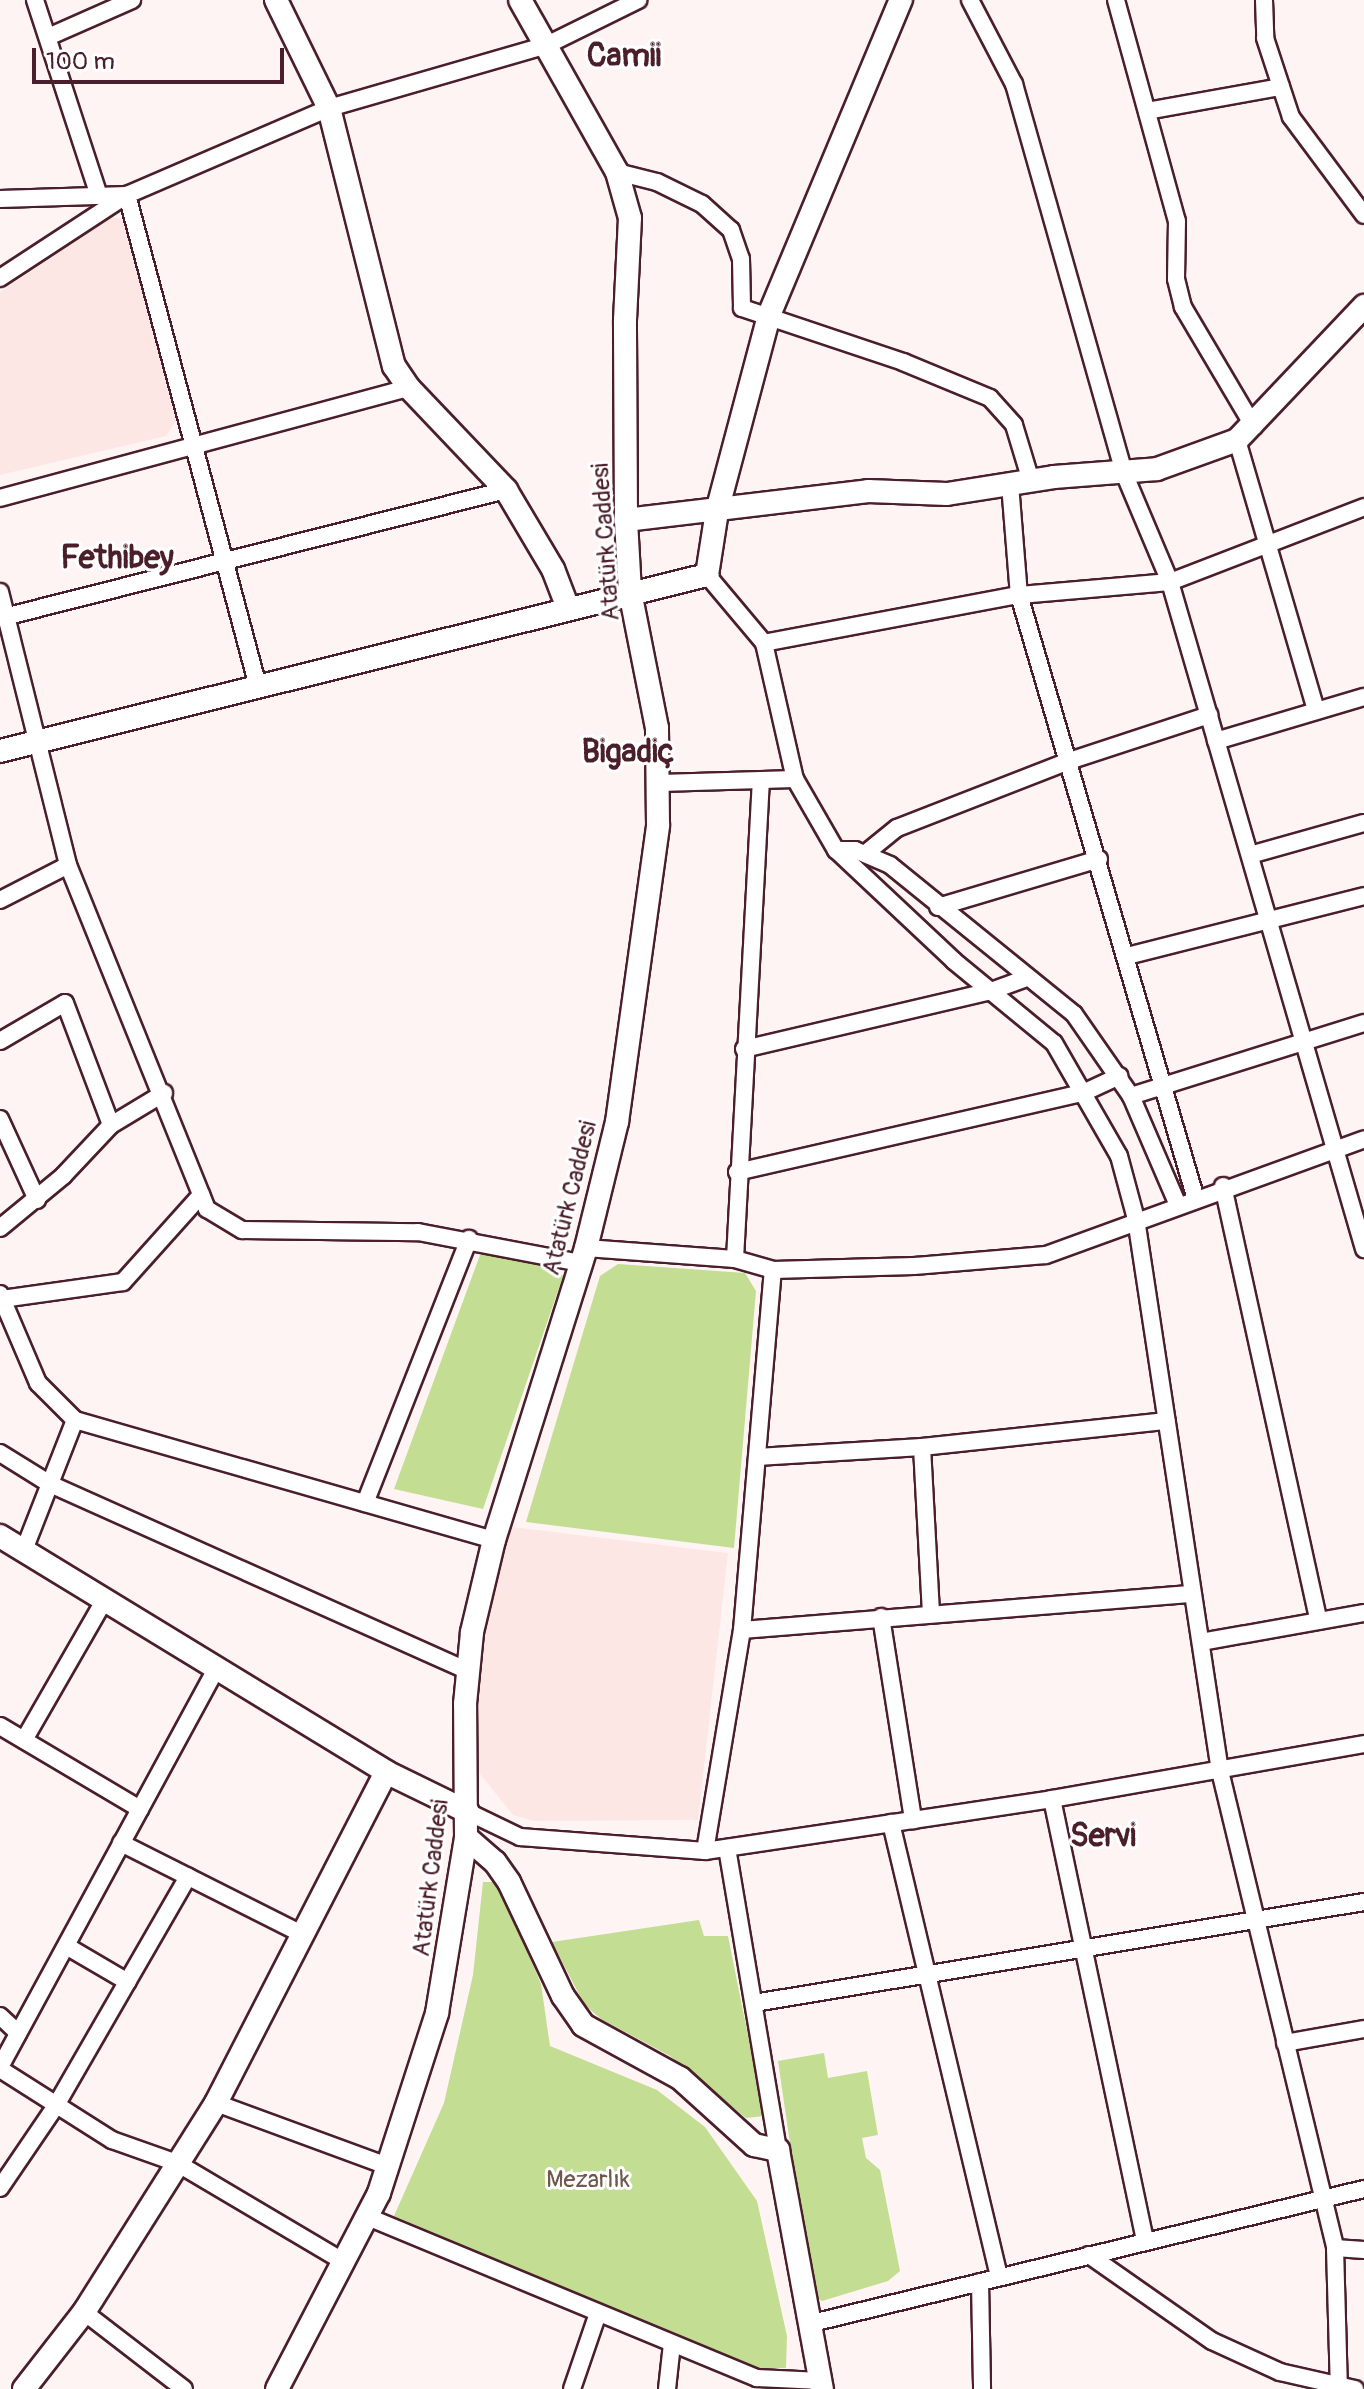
<!DOCTYPE html>
<html>
<head>
<meta charset="utf-8">
<style>
  body { margin:0 }
  #map { position:relative; width:1364px; height:2389px; overflow:hidden; background:#fef4f3; font-family:Pangolin,sans-serif }
  div>[style] { position:absolute }
  .built>* { inset:0; background:#fce7e4 }
  .green>* { inset:0; background:#c3dd93 }
  .roads { filter:drop-shadow(2px 0 #4a1f2b) drop-shadow(-2px 0 #4a1f2b) drop-shadow(0 2px #4a1f2b) drop-shadow(0 -2px #4a1f2b) }
  .street>* { height:16px; margin:-8px; padding:0 8px; transform-origin:8px; border-radius:8px; background:#fff }
  .secondary>* { height:22px; margin:-11px; padding:0 11px; transform-origin:11px; border-radius:11px; background:#fff }
  span { translate:-50% -50%; white-space:nowrap; text-align:center; line-height:1.15; -webkit-text-stroke:6px #fff; paint-order:stroke }
  .street-label { font-size:24px; color:#4a1f2b }
  .park-label { font-size:24px; color:#6e584a }
  .district-label { font-size:32px; color:#4a1f2b; font-weight:700 }
  .scale { position:absolute; left:32px; top:48px; width:252px; height:36px; box-sizing:border-box; border:4px solid #4a1f2b; border-top:0; padding-left:10px; font-size:24px; line-height:28px; white-space:nowrap; color:#4a1f2b; -webkit-text-stroke:6px #fff; paint-order:stroke }
</style>
</head>
<body>
<div id="map">
  <div class="built">
    <div style="clip-path:polygon(112px 217px,126px 219px,176px 421px,166px 436px,0 475px,0 292px)"></div>
    <div style="clip-path:polygon(512px 1527px,728px 1553px,698px 1820px,534px 1821px,513px 1815px,480px 1774px,474px 1758px,478px 1646px,498px 1556px)"></div>
  </div>
  <div class="green">
    <div style="clip-path:polygon(495px 1254px,552px 1265px,563px 1276px,483px 1509px,394px 1489px,480px 1255px)"></div>
    <div style="clip-path:polygon(618px 1264px,745px 1273px,756px 1291px,734px 1548px,526px 1522px,600px 1276px)"></div>
    <div style="clip-path:polygon(483px 1882px,498px 1882px,541px 1984px,550px 2046px,657px 2090px,705px 2127px,757px 2201px,787px 2336px,786px 2368px,758px 2369px,394px 2216px,444px 2103px,473px 1975px)"></div>
    <div style="clip-path:polygon(699px 1920px,704px 1936px,728px 1936px,764px 2116px,746px 2118px,670px 2056px,601px 2019px,584px 2004px,552px 1942px)"></div>
    <div style="clip-path:polygon(824px 2053px,828px 2078px,867px 2071px,878px 2135px,862px 2138px,866px 2158px,880px 2170px,900px 2271px,888px 2281px,822px 2301px,812px 2295px,778px 2061px)"></div>
  </div>
  <div class="roads">
    <div class="street">
      <div style="left:35px;top:0;width:203px;rotate:71.9deg"></div>
      <div style="left:970px;top:0;width:95px;rotate:62.4deg"></div>
      <div style="left:1014px;top:84px;width:404px;rotate:74.2deg"></div>
      <div style="left:1124px;top:473px;width:118px;rotate:67.1deg"></div>
      <div style="left:1170px;top:582px;width:695px;rotate:73.78deg"></div>
      <div style="left:1116px;top:0;width:229px;rotate:74.6deg"></div>
      <div style="left:1177px;top:221px;width:58px;rotate:91deg"></div>
      <div style="left:1176px;top:279px;width:29px;rotate:76deg"></div>
      <div style="left:1183px;top:307px;width:139px;rotate:59.4deg"></div>
      <div style="left:1264px;top:0;width:38px;rotate:88deg"></div>
      <div style="left:1265px;top:38px;width:83px;rotate:71.8deg"></div>
      <div style="left:1291px;top:117px;width:122px;rotate:53.3deg"></div>
      <div style="left:48px;top:37px;width:92px;rotate:-23.8deg"></div>
      <div style="left:1147px;top:111px;width:136px;rotate:-10.2deg"></div>
      <div style="left:617px;top:172px;width:41px;rotate:14deg"></div>
      <div style="left:657px;top:182px;width:50px;rotate:26.1deg"></div>
      <div style="left:702px;top:204px;width:39px;rotate:42deg"></div>
      <div style="left:731px;top:230px;width:31px;rotate:71deg"></div>
      <div style="left:741px;top:259px;width:49px;rotate:88.8deg"></div>
      <div style="left:742px;top:308px;width:170px;rotate:18.5deg"></div>
      <div style="left:903px;top:362px;width:94px;rotate:22.5deg"></div>
      <div style="left:990px;top:398px;width:36px;rotate:48deg"></div>
      <div style="left:1014px;top:425px;width:59px;rotate:73.1deg"></div>
      <div style="left:0;top:199px;width:127px;rotate:-1.8deg"></div>
      <div style="left:127px;top:195px;width:505px;rotate:75.08deg"></div>
      <div style="left:0;top:278px;width:152px;rotate:-33.2deg"></div>
      <div style="left:127px;top:195px;width:220px;rotate:-23.3deg"></div>
      <div style="left:329px;top:108px;width:227px;rotate:-16.1deg"></div>
      <div style="left:547px;top:45px;width:102px;rotate:-26.3deg"></div>
      <div style="left:1237px;top:440px;width:282px;rotate:73.7deg"></div>
      <div style="left:1010px;top:484px;width:111px;rotate:85.4deg"></div>
      <div style="left:1019px;top:595px;width:626px;rotate:73.68deg"></div>
      <div style="left:0;top:498px;width:424px;rotate:-15.1deg"></div>
      <div style="left:707px;top:575px;width:89px;rotate:50deg"></div>
      <div style="left:764px;top:643px;width:139px;rotate:77.2deg"></div>
      <div style="left:0;top:592px;width:281px;rotate:76deg"></div>
      <div style="left:68px;top:865px;width:371px;rotate:68deg"></div>
      <div style="left:207px;top:1209px;width:41px;rotate:31deg"></div>
      <div style="left:242px;top:1230px;width:176px;rotate:0.7deg"></div>
      <div style="left:418px;top:1232px;width:166px;rotate:10.8deg"></div>
      <div style="left:0;top:618px;width:522px;rotate:-14.2deg"></div>
      <div style="left:764px;top:643px;width:259px;rotate:-10.7deg"></div>
      <div style="left:1019px;top:595px;width:152px;rotate:-4.9deg"></div>
      <div style="left:1170px;top:582px;width:208px;rotate:-21.1deg"></div>
      <div style="left:1216px;top:741px;width:154px;rotate:-16.6deg"></div>
      <div style="left:660px;top:783px;width:135px;rotate:-1.7deg"></div>
      <div style="left:795px;top:779px;width:82px;rotate:60deg"></div>
      <div style="left:836px;top:850px;width:162px;rotate:43.2deg"></div>
      <div style="left:954px;top:961px;width:129px;rotate:39.4deg"></div>
      <div style="left:1054px;top:1043px;width:130px;rotate:60.1deg"></div>
      <div style="left:1119px;top:1156px;width:65px;rotate:74.9deg"></div>
      <div style="left:1136px;top:1219px;width:558px;rotate:81.35deg"></div>
      <div style="left:1220px;top:1771px;width:491px;rotate:76.4deg"></div>
      <div style="left:1335px;top:2248px;width:141px;rotate:88.4deg"></div>
      <div style="left:836px;top:850px;width:19px"></div>
      <div style="left:855px;top:850px;width:38px;rotate:23deg"></div>
      <div style="left:890px;top:865px;width:237px;rotate:39deg"></div>
      <div style="left:1074px;top:1014px;width:100px;rotate:55.2deg"></div>
      <div style="left:1131px;top:1096px;width:116px;rotate:66.7deg"></div>
      <div style="left:866px;top:853px;width:40px;rotate:-39deg"></div>
      <div style="left:897px;top:828px;width:181px;rotate:-21.3deg"></div>
      <div style="left:1066px;top:762px;width:151px;rotate:-18.2deg"></div>
      <div style="left:1250px;top:855px;width:118px;rotate:-15.7deg"></div>
      <div style="left:0;top:900px;width:76px;rotate:-27.2deg"></div>
      <div style="left:938px;top:907px;width:168px;rotate:-16.6deg"></div>
      <div style="left:1127px;top:956px;width:244px;rotate:-14.2deg"></div>
      <div style="left:0;top:1041px;width:75px;rotate:-30.3deg"></div>
      <div style="left:65px;top:1003px;width:130px;rotate:69.3deg"></div>
      <div style="left:744px;top:1049px;width:254px;rotate:-13.2deg"></div>
      <div style="left:991px;top:991px;width:35px;rotate:-20deg"></div>
      <div style="left:1131px;top:1096px;width:244px;rotate:-17.4deg"></div>
      <div style="left:0;top:1119px;width:89px;rotate:65.4deg"></div>
      <div style="left:737px;top:1172px;width:357px;rotate:-12.9deg"></div>
      <div style="left:1085px;top:1092px;width:38px;rotate:-25deg"></div>
      <div style="left:1223px;top:1186px;width:445px;rotate:77.6deg"></div>
      <div style="left:0;top:1228px;width:82px;rotate:-39.5deg"></div>
      <div style="left:63px;top:1176px;width:70px;rotate:-46.7deg"></div>
      <div style="left:111px;top:1125px;width:62px;rotate:-31.1deg"></div>
      <div style="left:586px;top:1248px;width:149px;rotate:4.2deg"></div>
      <div style="left:735px;top:1259px;width:40px;rotate:16deg"></div>
      <div style="left:773px;top:1270px;width:141px;rotate:-1.6deg"></div>
      <div style="left:914px;top:1266px;width:132px;rotate:-4.8deg"></div>
      <div style="left:1046px;top:1255px;width:338px;rotate:-20deg"></div>
      <div style="left:735px;top:1259px;width:479px;rotate:-86.9deg"></div>
      <div style="left:0;top:1294px;width:97px;rotate:66.9deg"></div>
      <div style="left:38px;top:1383px;width:52px;rotate:45deg"></div>
      <div style="left:75px;top:1420px;width:436px;rotate:16deg"></div>
      <div style="left:2px;top:1299px;width:122px;rotate:-8deg"></div>
      <div style="left:123px;top:1282px;width:117px;rotate:-48.1deg"></div>
      <div style="left:922px;top:1447px;width:166px;rotate:86.9deg"></div>
      <div style="left:0;top:1453px;width:59px;rotate:31.8deg"></div>
      <div style="left:50px;top:1484px;width:458px;rotate:24.1deg"></div>
      <div style="left:757px;top:1457px;width:165px;rotate:-3.5deg"></div>
      <div style="left:922px;top:1447px;width:246px;rotate:-6.1deg"></div>
      <div style="left:365px;top:1503px;width:284px;rotate:-68.5deg"></div>
      <div style="left:24px;top:1550px;width:140px;rotate:-68.6deg"></div>
      <div style="left:881px;top:1617px;width:206px;rotate:81deg"></div>
      <div style="left:742px;top:1630px;width:452px;rotate:-4.6deg"></div>
      <div style="left:1201px;top:1642px;width:166px;rotate:-10.1deg"></div>
      <div style="left:0;top:1726px;width:163px;rotate:30.7deg"></div>
      <div style="left:24px;top:1740px;width:163px;rotate:-60.1deg"></div>
      <div style="left:1052px;top:1799px;width:452px;rotate:78.1deg"></div>
      <div style="left:468px;top:1812px;width:58px;rotate:25.7deg"></div>
      <div style="left:520px;top:1837px;width:186px;rotate:4.3deg"></div>
      <div style="left:705px;top:1851px;width:351px;rotate:-8.5deg"></div>
      <div style="left:1052px;top:1799px;width:317px;rotate:-10deg"></div>
      <div style="left:891px;top:1823px;width:467px;rotate:76.6deg"></div>
      <div style="left:121px;top:1843px;width:203px;rotate:26.7deg"></div>
      <div style="left:727px;top:1848px;width:306px;rotate:80.4deg"></div>
      <div style="left:705px;top:1851px;width:224px;rotate:-80.5deg"></div>
      <div style="left:742px;top:1630px;width:361px;rotate:-85.1deg"></div>
      <div style="left:68px;top:1947px;width:69px;rotate:30.3deg"></div>
      <div style="left:754px;top:2003px;width:618px;rotate:-9.4deg"></div>
      <div style="left:0;top:2016px;width:25px;rotate:43deg"></div>
      <div style="left:1285px;top:2043px;width:80px;rotate:-10deg"></div>
      <div style="left:0;top:2067px;width:455px;rotate:-61.5deg"></div>
      <div style="left:0;top:2069px;width:133px;rotate:32.4deg"></div>
      <div style="left:112px;top:2140px;width:69px;rotate:19.5deg"></div>
      <div style="left:177px;top:2163px;width:196px;rotate:30.6deg"></div>
      <div style="left:216px;top:2103px;width:185px;rotate:20.2deg"></div>
      <div style="left:0;top:2188px;width:98px;rotate:-55.8deg"></div>
      <div style="left:55px;top:2107px;width:266px;rotate:-60deg"></div>
      <div style="left:368px;top:2217px;width:421px;rotate:22.5deg"></div>
      <div style="left:757px;top:2378px;width:64px;rotate:2.7deg"></div>
      <div style="left:1335px;top:2248px;width:29px;rotate:4deg"></div>
      <div style="left:1089px;top:2255px;width:150px;rotate:35deg"></div>
      <div style="left:1212px;top:2341px;width:75px;rotate:24.5deg"></div>
      <div style="left:1280px;top:2372px;width:77px;rotate:12.8deg"></div>
      <div style="left:980px;top:2282px;width:107px;rotate:88.9deg"></div>
      <div style="left:84px;top:2312px;width:126px;rotate:37.6deg"></div>
      <div style="left:808px;top:2324px;width:572px;rotate:-13.65deg"></div>
      <div style="left:572px;top:2389px;width:80px;rotate:-71.1deg"></div>
      <div style="left:667px;top:2389px;width:45px;rotate:-83.7deg"></div>
    </div>
    <div class="secondary">
      <div style="left:276px;top:0;width:120px;rotate:63.9deg"></div>
      <div style="left:329px;top:108px;width:266px;rotate:75.9deg"></div>
      <div style="left:394px;top:366px;width:27px;rotate:56deg"></div>
      <div style="left:409px;top:388px;width:141px;rotate:46.4deg"></div>
      <div style="left:506px;top:490px;width:92px;rotate:59.3deg"></div>
      <div style="left:553px;top:569px;width:40px;rotate:69deg"></div>
      <div style="left:626px;top:520px;width:244px;rotate:-6.8deg"></div>
      <div style="left:868px;top:491px;width:79px;rotate:2.2deg"></div>
      <div style="left:947px;top:494px;width:108px;rotate:-9deg"></div>
      <div style="left:1054px;top:477px;width:103px;rotate:-4.4deg"></div>
      <div style="left:1157px;top:469px;width:85px;rotate:-19.9deg"></div>
      <div style="left:1237px;top:440px;width:185px;rotate:-46.5deg"></div>
      <div style="left:0;top:751px;width:729px;rotate:-13.98deg"></div>
      <div style="left:707px;top:575px;width:65px;rotate:-81.1deg"></div>
      <div style="left:717px;top:511px;width:203px;rotate:-75.1deg"></div>
      <div style="left:769px;top:315px;width:342px;rotate:-67.3deg"></div>
      <div style="left:0;top:1536px;width:452px;rotate:31.4deg"></div>
      <div style="left:386px;top:1772px;width:91px;rotate:26deg"></div>
      <div style="left:466px;top:1837px;width:38px;rotate:41deg"></div>
      <div style="left:495px;top:1862px;width:24px;rotate:55deg"></div>
      <div style="left:509px;top:1882px;width:126px;rotate:64.7deg"></div>
      <div style="left:563px;top:1996px;width:35px;rotate:55deg"></div>
      <div style="left:583px;top:2025px;width:111px;rotate:28.7deg"></div>
      <div style="left:680px;top:2078px;width:100px;rotate:42.2deg"></div>
      <div style="left:754px;top:2145px;width:25px;rotate:12deg"></div>
      <div style="left:778px;top:2150px;width:243px;rotate:79.6deg"></div>
      <div style="left:24px;top:2389px;width:98px;rotate:-52.1deg"></div>
      <div style="left:84px;top:2312px;width:247px;rotate:-57.7deg"></div>
      <div style="left:216px;top:2103px;width:372px;rotate:-62.8deg"></div>
      <div style="left:277px;top:2389px;width:221px;rotate:-62.5deg"></div>
      <div style="left:379px;top:2193px;width:189px;rotate:-72.1deg"></div>
      <div style="left:437px;top:2013px;width:178px;rotate:-80.6deg"></div>
      <div style="left:466px;top:1837px;width:133px;rotate:-90.4deg"></div>
      <div style="left:465px;top:1704px;width:72px;rotate:-84.4deg"></div>
      <div style="left:472px;top:1632px;width:95px;rotate:-76.6deg"></div>
      <div style="left:494px;top:1540px;width:306px;rotate:-72.5deg"></div>
      <div style="left:586px;top:1248px;width:130px;rotate:-76.2deg"></div>
      <div style="left:617px;top:1122px;width:300px;rotate:-82.1deg"></div>
      <div style="left:658px;top:825px;width:97px;rotate:-90.6deg"></div>
      <div style="left:657px;top:728px;width:139px;rotate:-101.2deg"></div>
      <div style="left:630px;top:592px;width:72px;rotate:-93.2deg"></div>
      <div style="left:626px;top:520px;width:200px;rotate:-90.3deg"></div>
      <div style="left:625px;top:320px;width:102px;rotate:-87.2deg"></div>
      <div style="left:630px;top:218px;width:48px;rotate:-105.8deg"></div>
      <div style="left:617px;top:172px;width:197px;rotate:-119.4deg"></div>
    </div>
  </div>
  <div class="street-label">
    <span style="left:606px;top:542px;rotate:-94deg">Atatürk Caddesi</span>
    <span style="left:570px;top:1198px;rotate:-76deg">Atatürk Caddesi</span>
    <span style="left:431px;top:1878px;rotate:-83deg">Atatürk Caddesi</span>
  </div>
  <div class="park-label">
    <span style="left:588px;top:2180px">Mezarlık</span>
  </div>
  <div class="district-label">
    <span style="left:624px;top:56px">Camii</span>
    <span style="left:117px;top:558px">Fethibey</span>
    <span style="left:628px;top:752px">Bigadiç</span>
    <span style="left:1103px;top:1836px">Servi</span>
  </div>
  <div class="scale">100 m</div>
</div>
</body>
</html>
